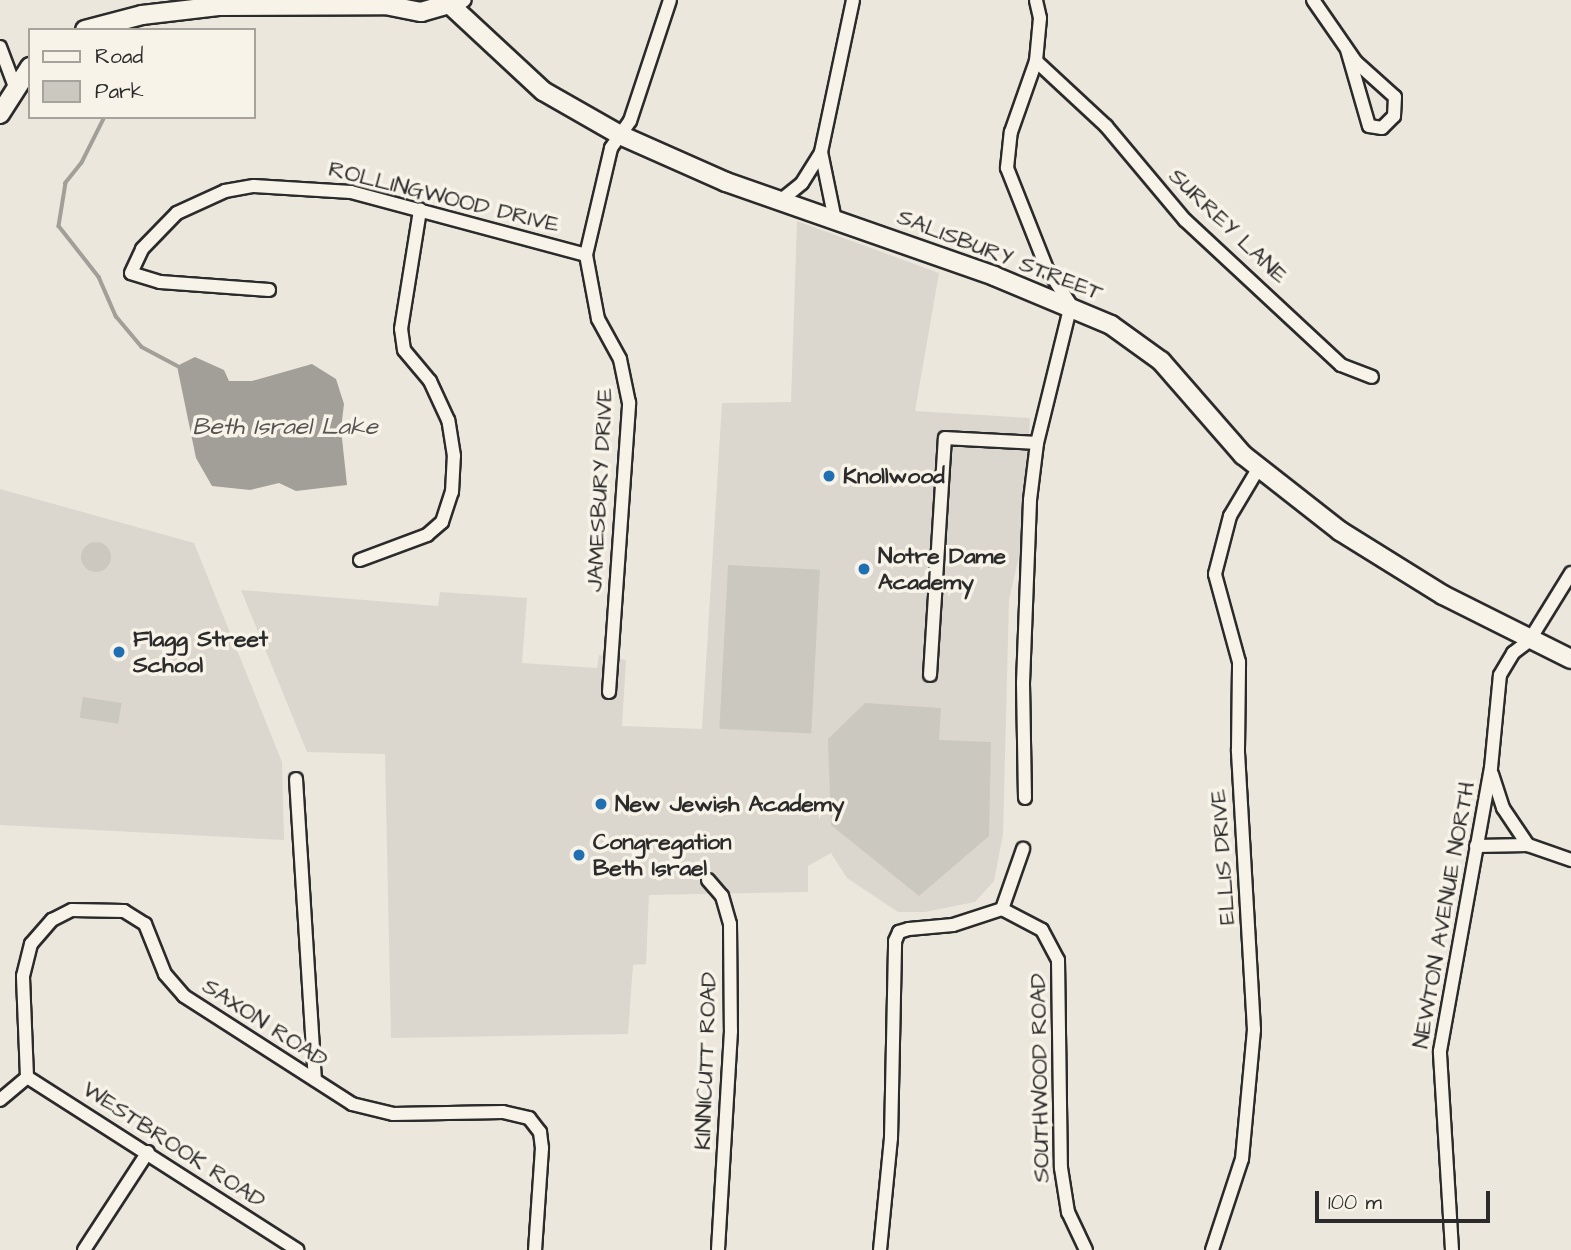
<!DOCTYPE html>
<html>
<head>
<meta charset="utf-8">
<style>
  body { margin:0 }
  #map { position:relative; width:1571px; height:1250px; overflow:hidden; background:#ebe7dd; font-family:"Architects Daughter",sans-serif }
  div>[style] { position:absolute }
  .built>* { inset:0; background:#dbd7ce }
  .green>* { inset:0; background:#cbc8bf; transform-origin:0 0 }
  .round { border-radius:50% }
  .water>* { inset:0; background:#a29f98 }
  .stream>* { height:3.5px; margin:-1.75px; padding:0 1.75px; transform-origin:1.75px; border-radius:1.75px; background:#a29f98 }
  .roads { filter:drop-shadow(2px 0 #2b2b2b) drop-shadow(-2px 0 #2b2b2b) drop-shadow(0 2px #2b2b2b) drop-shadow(0 -2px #2b2b2b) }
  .street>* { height:12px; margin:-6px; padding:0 6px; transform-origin:6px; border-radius:6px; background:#f7f3e8 }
  .secondary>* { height:18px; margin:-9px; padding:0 9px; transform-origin:9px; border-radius:9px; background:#f7f3e8 }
  .dots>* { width:19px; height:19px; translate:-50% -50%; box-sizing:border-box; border:4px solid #f7f3e8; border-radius:50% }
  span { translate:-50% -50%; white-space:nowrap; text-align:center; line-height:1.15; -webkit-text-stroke:7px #f7f3e8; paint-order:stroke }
  .street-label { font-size:23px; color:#2b2b2b }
  .poi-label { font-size:23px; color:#2b2b2b; font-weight:700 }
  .left { translate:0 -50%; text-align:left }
  .water-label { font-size:24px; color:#555451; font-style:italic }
  .legend { position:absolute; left:28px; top:28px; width:228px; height:91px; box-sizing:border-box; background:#f7f3e8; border:2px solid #a5a39c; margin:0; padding:9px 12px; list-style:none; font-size:21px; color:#2b2b2b }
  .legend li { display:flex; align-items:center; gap:14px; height:35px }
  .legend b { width:35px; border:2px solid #a5a39c }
  .scale { position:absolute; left:1315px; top:1191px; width:175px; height:32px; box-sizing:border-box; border:4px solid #2b2b2b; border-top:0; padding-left:9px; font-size:21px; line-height:24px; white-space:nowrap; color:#2b2b2b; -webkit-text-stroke:5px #f7f3e8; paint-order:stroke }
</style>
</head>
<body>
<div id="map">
  <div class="built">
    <div style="clip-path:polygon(797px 221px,939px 273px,915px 411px,1030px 418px,1023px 538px,1009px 600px,1003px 834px,994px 881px,975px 902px,925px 912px,898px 912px,847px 878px,831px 853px,808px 866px,808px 892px,649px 895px,646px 964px,633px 965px,628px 1034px,391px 1038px,385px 754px,307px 752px,241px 590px,438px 606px,440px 592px,527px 598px,522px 663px,597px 668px,599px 655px,626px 660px,622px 726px,702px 729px,722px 403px,791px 402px)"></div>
    <div style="clip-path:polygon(0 489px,194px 543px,282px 762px,284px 840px,0 825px)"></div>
  </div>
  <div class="green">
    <div class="round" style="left:81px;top:542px;width:30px;height:30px"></div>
    <div style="left:728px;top:565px;width:92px;height:164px;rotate:3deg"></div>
    <div style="left:83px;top:697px;width:39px;height:21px;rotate:9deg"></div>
    <div style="clip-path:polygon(865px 703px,941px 708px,939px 740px,991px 742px,989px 836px,919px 896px,831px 825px,828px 739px)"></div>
  </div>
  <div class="water">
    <div style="clip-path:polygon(195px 357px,224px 370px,229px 381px,252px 381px,312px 364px,336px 379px,344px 404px,341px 429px,347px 485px,296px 491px,279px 483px,250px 490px,212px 486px,196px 458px,177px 366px)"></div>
  </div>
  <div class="stream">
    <div style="left:105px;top:117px;width:51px;rotate:116.6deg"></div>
    <div style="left:82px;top:163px;width:26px;rotate:129deg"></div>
    <div style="left:66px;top:183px;width:44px;rotate:99.2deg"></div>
    <div style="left:59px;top:226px;width:65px;rotate:51.9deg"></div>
    <div style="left:99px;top:277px;width:43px;rotate:66.4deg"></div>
    <div style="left:116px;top:316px;width:40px;rotate:50deg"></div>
    <div style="left:142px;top:347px;width:40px;rotate:28deg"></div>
  </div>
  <div class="roads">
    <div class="street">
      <div style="left:1313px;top:0;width:75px;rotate:55.3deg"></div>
      <div style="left:1356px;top:62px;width:52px;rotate:41.9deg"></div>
      <div style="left:1395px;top:97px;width:19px;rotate:93deg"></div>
      <div style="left:1394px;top:116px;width:17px;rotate:135deg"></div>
      <div style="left:1382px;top:128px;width:13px;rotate:-171deg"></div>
      <div style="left:1369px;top:126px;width:79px;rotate:-106.1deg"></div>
      <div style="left:453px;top:8px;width:14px;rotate:-34deg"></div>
      <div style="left:0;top:47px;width:43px;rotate:69.4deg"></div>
      <div style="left:1036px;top:61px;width:96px;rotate:42.9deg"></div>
      <div style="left:1106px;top:126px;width:123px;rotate:50deg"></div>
      <div style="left:1185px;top:220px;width:213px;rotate:42.9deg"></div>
      <div style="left:1341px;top:365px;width:33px;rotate:21deg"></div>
      <div style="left:780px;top:201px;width:28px;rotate:-39deg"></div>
      <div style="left:802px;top:183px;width:36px;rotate:-58deg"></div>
      <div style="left:835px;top:220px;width:69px;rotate:-101.6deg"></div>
      <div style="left:821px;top:152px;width:155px;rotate:-78.1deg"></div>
      <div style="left:269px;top:290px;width:109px;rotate:-175.8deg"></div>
      <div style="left:160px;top:282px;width:30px;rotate:-163deg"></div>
      <div style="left:131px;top:273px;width:26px;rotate:-65deg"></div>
      <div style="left:142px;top:249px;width:50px;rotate:-45.8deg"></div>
      <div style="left:177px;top:213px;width:53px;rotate:-24.6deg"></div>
      <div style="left:225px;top:191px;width:29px;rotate:-10deg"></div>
      <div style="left:254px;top:186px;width:97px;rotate:3.5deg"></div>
      <div style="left:351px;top:192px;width:243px;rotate:15deg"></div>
      <div style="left:360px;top:560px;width:72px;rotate:-20.5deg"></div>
      <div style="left:427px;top:535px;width:20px;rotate:-41deg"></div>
      <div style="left:442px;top:522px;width:32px;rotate:-72deg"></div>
      <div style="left:452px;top:492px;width:36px;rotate:-87deg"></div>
      <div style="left:454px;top:456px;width:36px;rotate:-99deg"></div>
      <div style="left:448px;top:420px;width:43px;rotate:-114.8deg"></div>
      <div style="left:430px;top:381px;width:40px;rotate:-130deg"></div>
      <div style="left:404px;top:350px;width:21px;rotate:-98deg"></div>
      <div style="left:401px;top:329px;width:121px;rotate:-80.9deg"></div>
      <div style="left:930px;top:675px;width:237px;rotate:-86.4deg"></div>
      <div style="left:945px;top:438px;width:92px;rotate:3.1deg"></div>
      <div style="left:609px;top:692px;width:290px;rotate:-86deg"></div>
      <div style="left:629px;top:403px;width:45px;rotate:-101.6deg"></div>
      <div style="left:620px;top:359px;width:46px;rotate:-118.8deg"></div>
      <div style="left:598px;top:319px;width:65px;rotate:-100.6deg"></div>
      <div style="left:586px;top:255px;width:110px;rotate:-76.8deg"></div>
      <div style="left:611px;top:148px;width:33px;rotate:-55deg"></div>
      <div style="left:630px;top:121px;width:127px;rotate:-71.7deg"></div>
      <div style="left:1492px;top:774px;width:36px;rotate:72deg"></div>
      <div style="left:1503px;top:808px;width:45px;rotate:56deg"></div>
      <div style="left:296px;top:779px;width:301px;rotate:86.4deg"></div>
      <div style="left:1025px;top:798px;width:115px;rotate:-91deg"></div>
      <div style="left:1023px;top:683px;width:183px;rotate:-87.8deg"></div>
      <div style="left:1030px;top:500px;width:57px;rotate:-83deg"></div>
      <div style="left:1037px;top:443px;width:142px;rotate:-76.2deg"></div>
      <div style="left:1071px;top:305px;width:43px;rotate:-123.7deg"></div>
      <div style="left:1047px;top:269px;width:109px;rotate:-111.6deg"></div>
      <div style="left:1007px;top:168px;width:36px;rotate:-84deg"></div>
      <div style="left:1011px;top:132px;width:75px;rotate:-70.6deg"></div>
      <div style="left:1036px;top:61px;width:43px;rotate:-84.7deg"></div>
      <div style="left:1040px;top:18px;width:18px;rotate:-103deg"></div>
      <div style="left:1476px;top:846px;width:52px;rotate:-1.1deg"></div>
      <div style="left:1528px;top:845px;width:46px;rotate:19.2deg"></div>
      <div style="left:708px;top:880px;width:21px;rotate:49deg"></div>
      <div style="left:722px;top:896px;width:29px;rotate:74deg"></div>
      <div style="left:730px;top:924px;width:107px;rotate:89.5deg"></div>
      <div style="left:731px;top:1031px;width:219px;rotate:93.4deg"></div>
      <div style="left:1002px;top:909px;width:64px;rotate:-70.7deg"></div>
      <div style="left:27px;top:1077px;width:101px;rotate:-92.3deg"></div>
      <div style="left:23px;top:976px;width:33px;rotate:-76deg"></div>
      <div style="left:31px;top:944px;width:32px;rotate:-49deg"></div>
      <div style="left:52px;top:920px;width:22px;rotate:-27deg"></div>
      <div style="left:72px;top:910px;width:52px;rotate:1.1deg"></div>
      <div style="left:124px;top:911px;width:25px;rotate:32deg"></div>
      <div style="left:145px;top:924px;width:54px;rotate:68.2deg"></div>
      <div style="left:165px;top:974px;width:29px;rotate:49deg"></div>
      <div style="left:184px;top:996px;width:200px;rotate:32.7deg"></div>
      <div style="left:352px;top:1104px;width:42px;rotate:13.7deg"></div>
      <div style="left:393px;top:1114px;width:110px;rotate:-1deg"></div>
      <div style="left:503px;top:1112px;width:27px;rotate:13deg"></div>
      <div style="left:529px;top:1118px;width:18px;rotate:52deg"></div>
      <div style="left:540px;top:1132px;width:16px;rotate:83deg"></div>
      <div style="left:542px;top:1148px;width:102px;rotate:93.9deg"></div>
      <div style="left:27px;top:1077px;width:321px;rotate:32.6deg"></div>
      <div style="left:0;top:1100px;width:35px;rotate:-40deg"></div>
      <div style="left:84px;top:1250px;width:117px;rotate:-56.9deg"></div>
      <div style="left:880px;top:1250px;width:113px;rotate:-84.4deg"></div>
      <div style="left:891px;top:1138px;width:197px;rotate:-88.8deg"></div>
      <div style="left:895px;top:941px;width:10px;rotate:-66deg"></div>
      <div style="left:899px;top:932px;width:10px;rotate:-17deg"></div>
      <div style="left:909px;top:929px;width:44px;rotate:-5.2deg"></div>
      <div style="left:953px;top:925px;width:52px;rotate:-18.1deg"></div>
      <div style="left:1002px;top:909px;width:45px;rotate:27.7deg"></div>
      <div style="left:1042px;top:930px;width:34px;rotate:62deg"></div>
      <div style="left:1058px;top:960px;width:208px;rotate:89.2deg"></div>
      <div style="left:1061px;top:1168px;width:45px;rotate:81deg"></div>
      <div style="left:1068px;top:1212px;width:42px;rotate:64.7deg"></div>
      <div style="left:1212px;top:1250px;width:96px;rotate:-71.8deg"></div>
      <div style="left:1242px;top:1159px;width:130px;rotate:-84.7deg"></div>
      <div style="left:1254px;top:1030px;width:281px;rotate:-93.3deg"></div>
      <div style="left:1238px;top:749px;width:87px;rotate:-89.3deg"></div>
      <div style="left:1239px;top:662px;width:91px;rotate:-105.3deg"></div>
      <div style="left:1215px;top:574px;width:60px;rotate:-75.5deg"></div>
      <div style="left:1230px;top:516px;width:55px;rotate:-59.2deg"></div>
      <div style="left:1452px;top:1250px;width:199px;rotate:-93.5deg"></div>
      <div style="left:1440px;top:1051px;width:288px;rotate:-79.8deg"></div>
      <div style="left:1491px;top:768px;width:93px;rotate:-84.5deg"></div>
      <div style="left:1500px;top:675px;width:26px;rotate:-59deg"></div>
      <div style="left:1513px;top:653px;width:20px;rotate:-37deg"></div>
      <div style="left:1529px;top:641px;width:80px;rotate:-58.3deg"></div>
    </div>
    <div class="secondary">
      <div style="left:445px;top:0;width:134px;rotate:42.9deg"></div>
      <div style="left:543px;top:91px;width:89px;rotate:29.7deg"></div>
      <div style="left:620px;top:135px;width:116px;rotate:23.9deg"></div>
      <div style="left:726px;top:182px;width:284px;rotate:19.3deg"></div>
      <div style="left:994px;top:276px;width:127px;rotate:22.7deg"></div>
      <div style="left:1111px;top:325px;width:62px;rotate:35.8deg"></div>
      <div style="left:1161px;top:361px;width:125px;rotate:48.9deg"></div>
      <div style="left:1243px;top:455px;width:123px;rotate:38.1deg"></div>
      <div style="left:1340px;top:531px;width:121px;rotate:31.9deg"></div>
      <div style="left:1443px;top:595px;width:143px;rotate:26.6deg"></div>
      <div style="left:85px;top:30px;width:59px;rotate:-14.7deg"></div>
      <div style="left:142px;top:15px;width:79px;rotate:-6.6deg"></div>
      <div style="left:220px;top:6px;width:165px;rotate:-0.3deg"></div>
      <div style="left:385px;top:5px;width:37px;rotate:11deg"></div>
      <div style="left:421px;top:12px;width:29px;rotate:-16deg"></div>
      <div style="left:0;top:114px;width:56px;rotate:-57.4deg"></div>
    </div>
  </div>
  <div class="dots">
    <div style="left:829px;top:476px;background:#1f6fb2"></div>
    <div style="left:864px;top:569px;background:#1f6fb2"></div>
    <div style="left:119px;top:652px;background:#1f6fb2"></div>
    <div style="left:601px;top:804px;background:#1f6fb2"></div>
    <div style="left:579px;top:855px;background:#1f6fb2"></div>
  </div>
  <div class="street-label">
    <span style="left:444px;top:197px;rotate:14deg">ROLLINGWOOD DRIVE</span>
    <span style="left:1228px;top:226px;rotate:44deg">SURREY LANE</span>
    <span style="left:1000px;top:255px;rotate:21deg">SALISBURY STREET</span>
    <span style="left:600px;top:490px;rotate:-87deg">JAMESBURY DRIVE</span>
    <span style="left:1223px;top:857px;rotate:-94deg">ELLIS DRIVE</span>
    <span style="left:1444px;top:915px;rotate:-80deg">NEWTON AVENUE NORTH</span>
    <span style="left:265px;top:1023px;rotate:33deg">SAXON ROAD</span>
    <span style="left:706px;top:1061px;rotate:-88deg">KINNICUTT ROAD</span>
    <span style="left:1040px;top:1078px;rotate:-91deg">SOUTHWOOD ROAD</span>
    <span style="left:174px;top:1145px;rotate:33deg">WESTBROOK ROAD</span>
  </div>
  <div class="poi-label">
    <span class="left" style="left:843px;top:476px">Knollwood</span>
    <span class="left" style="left:878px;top:569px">Notre Dame<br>Academy</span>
    <span class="left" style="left:133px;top:652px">Flagg Street<br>School</span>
    <span class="left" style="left:615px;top:804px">New Jewish Academy</span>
    <span class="left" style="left:593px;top:855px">Congregation<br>Beth Israel</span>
  </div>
  <div class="water-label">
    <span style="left:285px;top:428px">Beth Israel Lake</span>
  </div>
  <ul class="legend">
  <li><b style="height:9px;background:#f7f3e8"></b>Road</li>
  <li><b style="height:19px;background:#cbc8bf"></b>Park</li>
  </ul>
  <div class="scale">100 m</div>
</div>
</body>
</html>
